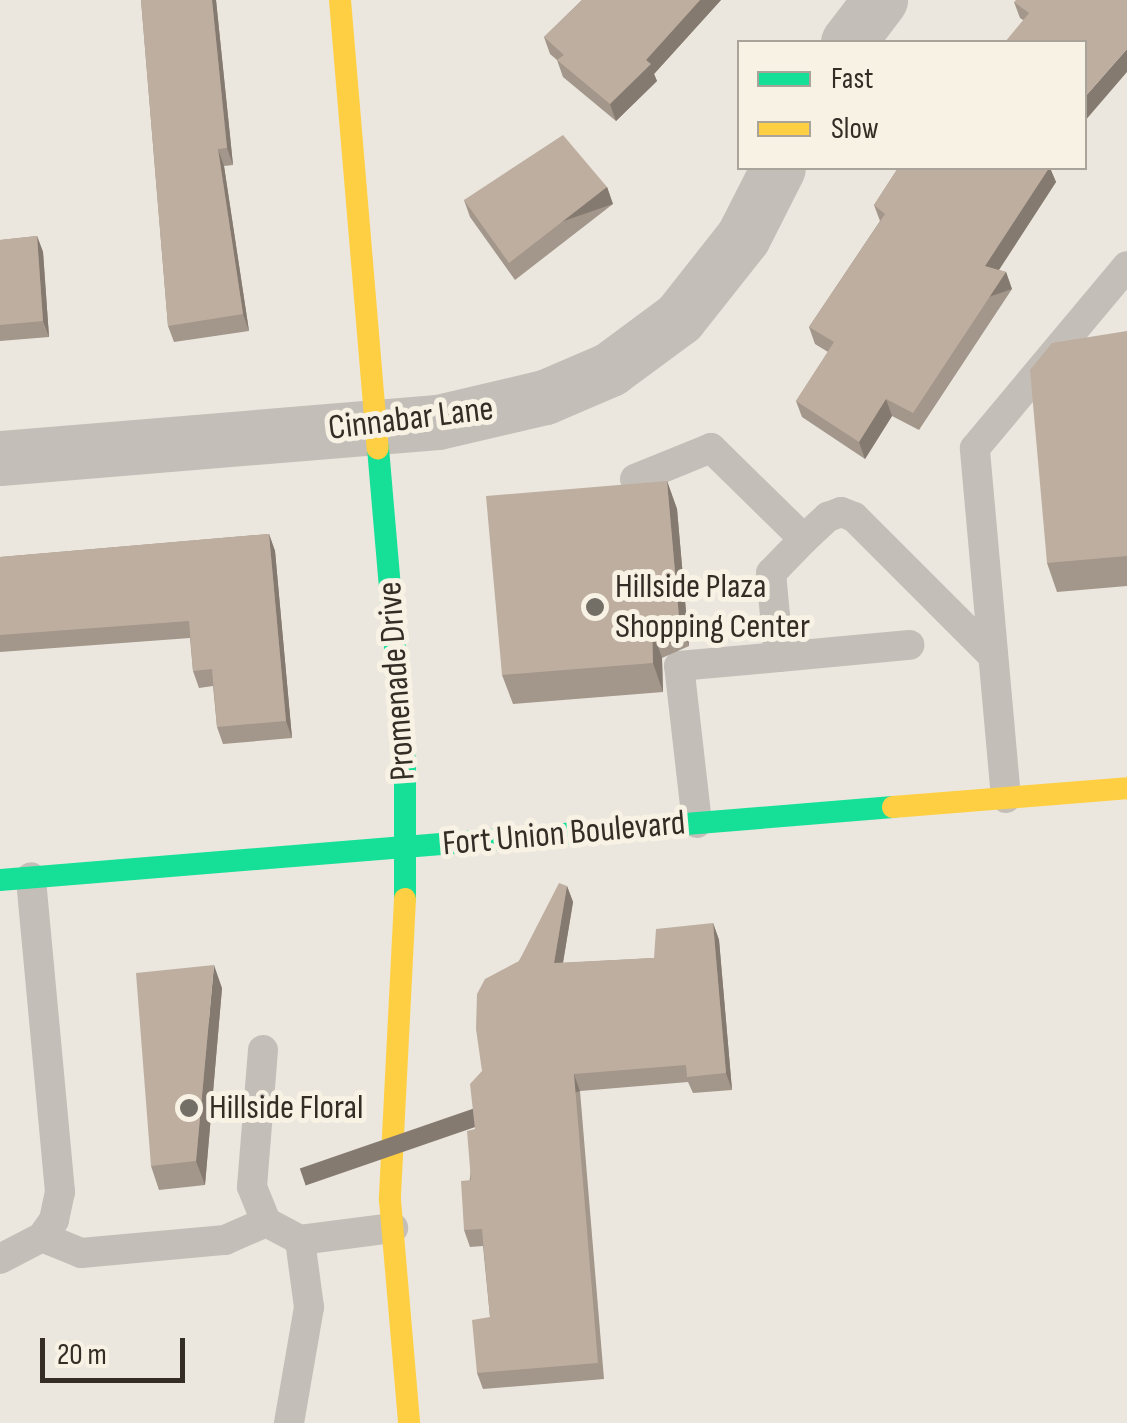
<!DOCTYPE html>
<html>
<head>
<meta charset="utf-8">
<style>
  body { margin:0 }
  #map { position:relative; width:1127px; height:1423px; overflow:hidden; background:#ebe7de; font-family:"Sofia Sans Condensed",sans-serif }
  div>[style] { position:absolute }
  .lane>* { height:30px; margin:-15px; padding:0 15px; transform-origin:15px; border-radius:15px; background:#c3bfb8 }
  .street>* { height:55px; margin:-27.5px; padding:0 27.5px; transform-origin:27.5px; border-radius:27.5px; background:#c3bfb8 }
  .fast>* { height:22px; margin:-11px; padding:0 11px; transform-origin:11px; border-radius:11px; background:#16e098 }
  .slow>* { height:22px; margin:-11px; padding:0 11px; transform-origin:11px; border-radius:11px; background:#ffcf43 }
  .wall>* { inset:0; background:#a3968a }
  .shaded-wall>* { inset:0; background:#857a70; transform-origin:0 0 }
  .building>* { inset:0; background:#beaea0 }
  .dots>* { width:28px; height:28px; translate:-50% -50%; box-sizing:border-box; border:5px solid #f8f2e5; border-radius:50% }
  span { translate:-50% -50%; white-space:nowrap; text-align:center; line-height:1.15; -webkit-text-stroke:10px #f8f2e5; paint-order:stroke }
  .street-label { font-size:35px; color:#332d26 }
  .poi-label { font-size:35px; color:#332d26 }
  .left { translate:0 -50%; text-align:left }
  .legend { position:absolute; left:737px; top:40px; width:350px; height:130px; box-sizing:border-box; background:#f8f2e5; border:2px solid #a9a399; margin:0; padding:12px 18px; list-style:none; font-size:30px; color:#332d26 }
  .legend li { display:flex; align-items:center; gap:20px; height:50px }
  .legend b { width:50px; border:2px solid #a9a399 }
  .scale { position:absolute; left:40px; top:1338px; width:145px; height:45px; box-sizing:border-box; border:5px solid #332d26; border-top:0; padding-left:12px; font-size:30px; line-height:35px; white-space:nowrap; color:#332d26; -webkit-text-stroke:8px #f8f2e5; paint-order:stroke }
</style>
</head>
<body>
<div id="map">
  <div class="lane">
    <div style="left:635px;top:479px;width:82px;rotate:-22.2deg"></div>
    <div style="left:711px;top:448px;width:130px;rotate:44.4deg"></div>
    <div style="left:804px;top:539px;width:47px;rotate:134.1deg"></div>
    <div style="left:771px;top:573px;width:84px;rotate:84.6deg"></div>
    <div style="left:779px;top:657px;width:131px;rotate:-5.3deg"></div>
    <div style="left:804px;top:539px;width:33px;rotate:-43deg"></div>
    <div style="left:828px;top:517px;width:14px;rotate:-21deg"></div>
    <div style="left:841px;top:512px;width:14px;rotate:21deg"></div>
    <div style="left:854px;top:517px;width:194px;rotate:45deg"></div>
    <div style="left:1006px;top:798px;width:351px;rotate:-95.1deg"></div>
    <div style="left:975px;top:448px;width:237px;rotate:-50.1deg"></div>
    <div style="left:697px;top:823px;width:158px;rotate:-96.5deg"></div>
    <div style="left:679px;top:666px;width:100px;rotate:-5.1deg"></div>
    <div style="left:263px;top:1050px;width:137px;rotate:94.6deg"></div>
    <div style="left:252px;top:1187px;width:38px;rotate:68deg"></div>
    <div style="left:266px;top:1222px;width:38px;rotate:28deg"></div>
    <div style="left:300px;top:1240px;width:94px;rotate:-7.4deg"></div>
    <div style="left:42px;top:1237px;width:42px;rotate:22.3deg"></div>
    <div style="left:81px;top:1253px;width:145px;rotate:-5.2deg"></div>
    <div style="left:225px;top:1240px;width:45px;rotate:-23.7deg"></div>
    <div style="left:0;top:1259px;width:47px;rotate:-27.6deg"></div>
    <div style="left:42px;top:1237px;width:21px;rotate:-55deg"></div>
    <div style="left:54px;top:1220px;width:29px;rotate:-78deg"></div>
    <div style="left:60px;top:1192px;width:316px;rotate:-95.3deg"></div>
    <div style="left:289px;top:1423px;width:118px;rotate:-80.2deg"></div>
    <div style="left:309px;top:1307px;width:68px;rotate:-97.7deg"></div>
  </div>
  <div class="street">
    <div style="left:848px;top:42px;width:53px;rotate:-52.7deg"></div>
    <div style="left:0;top:458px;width:439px;rotate:-4.7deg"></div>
    <div style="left:438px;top:422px;width:110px;rotate:-13.2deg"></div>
    <div style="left:545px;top:397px;width:71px;rotate:-23.3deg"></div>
    <div style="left:610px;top:369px;width:86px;rotate:-36.5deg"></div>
    <div style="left:679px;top:318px;width:103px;rotate:-51.7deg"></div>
    <div style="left:743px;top:237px;width:77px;rotate:-63.1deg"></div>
  </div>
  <div class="fast">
    <div style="left:378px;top:448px;width:315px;rotate:85.1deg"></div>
    <div style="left:405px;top:762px;width:137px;rotate:90deg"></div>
    <div style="left:0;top:880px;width:896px;rotate:-4.67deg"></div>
  </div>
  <div class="slow">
    <div style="left:340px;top:0;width:450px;rotate:85.2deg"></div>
    <div style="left:893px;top:807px;width:235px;rotate:-4.6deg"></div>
    <div style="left:405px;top:899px;width:301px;rotate:92.9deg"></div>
    <div style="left:390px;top:1200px;width:224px;rotate:85.1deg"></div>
  </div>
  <div class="wall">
    <div style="clip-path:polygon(141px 0,216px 0,233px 165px,224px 166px,249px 331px,174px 342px,168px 326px)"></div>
    <div style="clip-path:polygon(582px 0,721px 0,654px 74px,657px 81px,616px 121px,563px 77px,557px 60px,550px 54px,544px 37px)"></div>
    <div style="clip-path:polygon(1127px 0,1023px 20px,1020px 18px,1014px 2px)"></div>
    <div style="clip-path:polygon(898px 168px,1050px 168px,1056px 182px,999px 270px,1006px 272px,1012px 289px,919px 430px,892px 416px,865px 459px,802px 417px,796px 401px,828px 352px,815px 344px,809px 327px,880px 221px,874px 205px)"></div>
    <div style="clip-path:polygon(607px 187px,613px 204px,515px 280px,470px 217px,464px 200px)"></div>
    <div style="clip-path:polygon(37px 236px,43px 252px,49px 337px,0 341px,0 240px)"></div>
    <div style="clip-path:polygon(1127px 331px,1127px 586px,1057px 592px,1047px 563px)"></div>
    <div style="clip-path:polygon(667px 481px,677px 509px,689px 646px,662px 658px,663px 692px,513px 704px,502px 675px)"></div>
    <div style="clip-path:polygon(269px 534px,275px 551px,292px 738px,223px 744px,217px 727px,213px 686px,199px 688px,193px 671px,190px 638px,0 652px,0 557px)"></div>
    <div style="clip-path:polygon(567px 886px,573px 902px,563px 963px,654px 958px,713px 923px,719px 940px,732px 1090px,693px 1093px,688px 1082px,580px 1091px,604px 1379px,483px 1389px,477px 1373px,490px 1317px,483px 1246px,470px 1247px,464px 1230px,482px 1071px,519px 961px)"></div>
    <div style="clip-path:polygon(222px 988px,205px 1185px,159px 1190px,151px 1166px)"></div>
  </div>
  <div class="shaded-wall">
    <div style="clip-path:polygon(212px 0,216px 0,233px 165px,227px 148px)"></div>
    <div style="clip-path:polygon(700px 0,721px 0,654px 74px,657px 81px,616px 121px,610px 104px,646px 60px)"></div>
    <div style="clip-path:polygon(1127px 49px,1127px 72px,1084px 122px,1084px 98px)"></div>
    <div style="clip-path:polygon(218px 149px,224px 166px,249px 331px,243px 314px)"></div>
    <div style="clip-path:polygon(1049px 168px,1050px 168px,1056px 182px,991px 282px,985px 266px)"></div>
    <div style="left:607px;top:187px;width:18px;height:124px;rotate:71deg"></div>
    <div style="clip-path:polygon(37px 236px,43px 252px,49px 337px,43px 321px)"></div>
    <div style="left:1006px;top:272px;width:18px;height:169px;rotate:71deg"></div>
    <div style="clip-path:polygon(886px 399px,892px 416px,865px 459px,859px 442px)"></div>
    <div style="clip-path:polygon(667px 481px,677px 509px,689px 646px,679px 617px)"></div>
    <div style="clip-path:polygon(269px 534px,275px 551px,292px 738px,286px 721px)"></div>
    <div style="clip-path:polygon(652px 629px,662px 658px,663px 692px,653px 663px)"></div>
    <div style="clip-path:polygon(567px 886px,573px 902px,560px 980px,554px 963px)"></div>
    <div style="clip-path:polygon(713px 923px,719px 940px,732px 1090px,726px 1073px)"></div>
    <div style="clip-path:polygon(214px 965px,222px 988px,205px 1185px,196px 1161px)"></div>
    <div style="left:574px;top:1074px;width:18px;height:290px;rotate:71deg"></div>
  </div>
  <div class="building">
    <div style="clip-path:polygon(141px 0,212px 0,227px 148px,218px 149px,243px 314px,168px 326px)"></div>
    <div style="clip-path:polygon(582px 0,700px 0,646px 60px,651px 64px,610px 104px,557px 60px,564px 55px,544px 37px)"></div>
    <div style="clip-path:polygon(1016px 0,1127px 0,1127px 49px,1084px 98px,1084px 42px,1005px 42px,1029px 13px,1014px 2px)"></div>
    <div style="clip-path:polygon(563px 135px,607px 187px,509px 263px,464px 200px)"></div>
    <div style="clip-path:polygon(898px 168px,1049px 168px,985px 266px,1006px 272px,913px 413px,886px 399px,859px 442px,796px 401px,834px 342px,809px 327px,885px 214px,874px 205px)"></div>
    <div style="clip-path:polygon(37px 236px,43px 321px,0 325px,0 240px)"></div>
    <div style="clip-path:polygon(1127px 331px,1127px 556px,1047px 563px,1030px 370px,1052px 343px)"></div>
    <div style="clip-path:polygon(667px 481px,679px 617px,652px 629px,653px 663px,502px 675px,486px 496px)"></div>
    <div style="clip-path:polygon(269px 534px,286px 721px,217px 727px,212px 669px,193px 671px,189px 621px,0 635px,0 557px)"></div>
    <div style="clip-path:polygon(559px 883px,567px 886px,554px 963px,654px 958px,656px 929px,713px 923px,726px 1073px,687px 1077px,686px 1065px,574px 1074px,598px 1363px,477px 1373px,472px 1320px,490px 1317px,482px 1229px,464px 1230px,461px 1181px,471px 1180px,467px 1131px,475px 1129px,470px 1084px,482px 1071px,476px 1029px,477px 994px,485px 979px,519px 961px)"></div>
    <div style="clip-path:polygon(214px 965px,196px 1161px,151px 1166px,136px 973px)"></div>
  </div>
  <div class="dots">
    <div style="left:595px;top:607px;background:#736e66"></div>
    <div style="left:189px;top:1108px;background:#736e66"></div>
  </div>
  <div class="street-label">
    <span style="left:411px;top:419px;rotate:-7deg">Cinnabar Lane</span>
    <span style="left:397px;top:681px;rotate:-94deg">Promenade Drive</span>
    <span style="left:564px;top:834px;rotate:-5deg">Fort Union Boulevard</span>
  </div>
  <div class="poi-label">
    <span class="left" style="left:615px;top:607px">Hillside Plaza<br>Shopping Center</span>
    <span class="left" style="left:209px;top:1108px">Hillside Floral</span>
  </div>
  <ul class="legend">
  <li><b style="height:12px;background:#16e098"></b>Fast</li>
  <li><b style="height:12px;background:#ffcf43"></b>Slow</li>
  </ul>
  <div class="scale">20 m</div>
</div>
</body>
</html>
